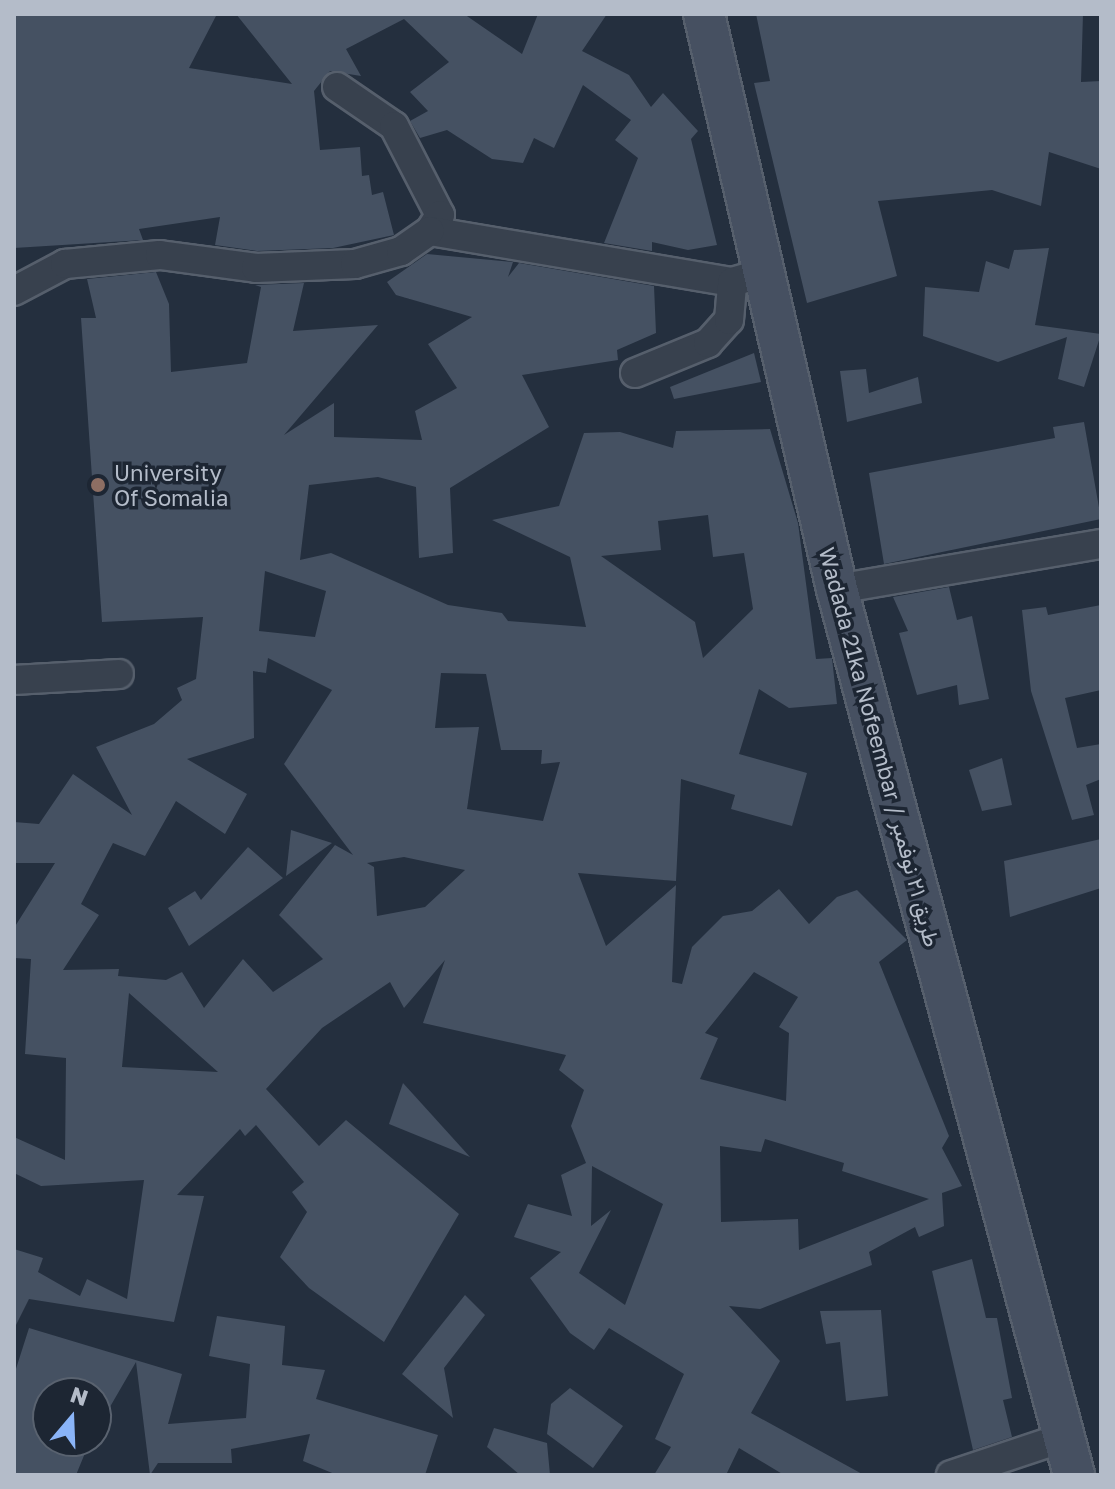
<!DOCTYPE html>
<html>
<head>
<meta charset="utf-8">
<style>
  body { margin:0 }
  #map { position:relative; width:1115px; height:1489px; overflow:hidden; background:#242f3e; font-family:"Golos Text",Vazirmatn,sans-serif }
  div>[style] { position:absolute }
  .building>* { inset:0; background:#455162 }
  .roads { filter:drop-shadow(2px 0 #565f6c) drop-shadow(-2px 0 #565f6c) drop-shadow(0 2px #565f6c) drop-shadow(0 -2px #565f6c) }
  .street>* { height:28px; margin:-14px; padding:0 14px; transform-origin:14px; border-radius:14px; background:#38414e }
  .secondary>* { height:40px; margin:-20px; padding:0 20px; transform-origin:20px; border-radius:20px; background:#465061 }
  .dots>* { width:22px; height:22px; translate:-50% -50%; box-sizing:border-box; border:4px solid #1d2633; border-radius:50% }
  span { translate:-50% -50%; white-space:nowrap; text-align:center; line-height:1.15; -webkit-text-stroke:7px #1d2633; paint-order:stroke }
  .poi-label { font-size:22px; color:#b4bcc9 }
  .left { translate:0 -50%; text-align:left }
  .street-label { font-size:22px; color:#b4bcc9 }
  .frame { position:absolute; inset:0; border:16px solid #b4bcc9; pointer-events:none }
  .north { position:absolute; left:32px; top:1377px; width:80px; height:80px; box-sizing:border-box; background:#1d2633; border:2px solid #59626f; border-radius:50%; rotate:19deg; font-size:22px; font-weight:700; line-height:32px; text-align:center; color:#b4bcc9 }
  .north::after { content:''; display:block; margin:auto; width:28px; height:36px; background:#8ab4f8; clip-path:polygon(50% 0,100% 100%,50% 72%,0 100%) }
</style>
</head>
<body>
<div id="map">
  <div class="building">
    <div style="clip-path:polygon(14px 14px,217px 14px,189px 68px,292px 84px,236px 14px,464px 14px,522px 54px,538px 14px,607px 14px,582px 51px,629px 75px,651px 107px,663px 93px,698px 131px,691px 139px,717px 245px,688px 250px,652px 242px,652px 251px,604px 243px,638px 158px,615px 140px,631px 120px,583px 85px,554px 148px,534px 138px,523px 163px,492px 159px,447px 130px,420px 138px,410px 121px,428px 111px,410px 92px,449px 62px,404px 19px,346px 49px,361px 76px,330px 71px,314px 91px,320px 150px,360px 147px,362px 176px,369px 175px,372px 195px,383px 192px,394px 235px,333px 248px,257px 251px,215px 245px,220px 217px,139px 229px,143px 240px,14px 248px)"></div>
    <div style="clip-path:polygon(756px 14px,1083px 14px,1081px 82px,1101px 81px,1101px 169px,1049px 152px,1041px 206px,992px 190px,878px 201px,897px 276px,807px 303px,754px 83px,770px 81px)"></div>
    <div style="clip-path:polygon(1049px 248px,1035px 325px,1101px 334px,1084px 387px,1058px 379px,1067px 337px,998px 362px,923px 336px,925px 287px,979px 292px,986px 261px,1009px 269px,1014px 250px)"></div>
    <div style="clip-path:polygon(evenodd,427px 254px,513px 262px,508px 277px,519px 263px,654px 286px,656px 333px,617px 350px,618px 360px,522px 375px,549px 427px,450px 488px,453px 553px,419px 558px,416px 487px,378px 477px,309px 485px,300px 560px,331px 553px,448px 605px,502px 613px,508px 621px,586px 627px,570px 557px,492px 520px,559px 506px,584px 433px,620px 432px,673px 448px,676px 431px,770px 429px,798px 523px,816px 659px,832px 658px,837px 704px,789px 708px,759px 689px,739px 754px,807px 773px,792px 826px,731px 809px,735px 795px,681px 779px,676px 881px,578px 873px,606px 946px,676px 885px,672px 982px,682px 984px,692px 947px,723px 916px,752px 911px,779px 889px,809px 924px,837px 897px,857px 890px,907px 940px,879px 962px,949px 1136px,942px 1148px,962px 1186px,942px 1193px,944px 1226px,919px 1237px,915px 1227px,869px 1252px,872px 1265px,760px 1309px,729px 1306px,780px 1361px,751px 1413px,864px 1475px,784px 1475px,739px 1448px,726px 1475px,654px 1475px,671px 1447px,655px 1439px,684px 1374px,609px 1328px,594px 1350px,570px 1333px,530px 1278px,561px 1252px,514px 1237px,528px 1204px,572px 1216px,561px 1175px,586px 1163px,571px 1126px,584px 1090px,559px 1070px,566px 1055px,423px 1023px,445px 960px,404px 1008px,390px 982px,322px 1028px,266px 1089px,319px 1146px,346px 1120px,459px 1214px,384px 1342px,309px 1288px,280px 1257px,307px 1212px,292px 1192px,304px 1182px,256px 1125px,245px 1136px,240px 1129px,177px 1195px,204px 1196px,174px 1322px,29px 1299px,14px 1329px,14px 1249px,43px 1258px,38px 1272px,80px 1296px,87px 1279px,127px 1299px,144px 1180px,41px 1186px,14px 1173px,14px 1137px,65px 1160px,66px 1058px,25px 1054px,31px 959px,14px 958px,14px 928px,55px 863px,14px 863px,14px 822px,39px 824px,73px 774px,132px 815px,96px 747px,154px 724px,182px 700px,177px 688px,196px 679px,203px 617px,102px 622px,81px 318px,96px 318px,87px 279px,156px 272px,169px 304px,171px 372px,247px 363px,261px 287px,255px 285px,304px 283px,293px 331px,378px 325px,284px 435px,334px 403px,334px 437px,422px 440px,415px 411px,457px 388px,428px 344px,472px 317px,396px 295px,387px 282px,427px 254px,708px 515px,713px 557px,744px 553px,753px 609px,703px 658px,695px 622px,601px 556px,661px 550px,658px 521px,708px 515px,427px 254px,265px 571px,326px 591px,315px 637px,259px 631px,265px 571px,427px 254px,268px 658px,332px 690px,284px 764px,353px 855px,335px 845px,279px 915px,323px 959px,273px 992px,243px 959px,204px 1008px,182px 972px,166px 980px,118px 976px,119px 969px,63px 970px,99px 915px,81px 904px,113px 843px,145px 856px,176px 801px,225px 834px,247px 794px,187px 759px,254px 738px,253px 671px,266px 673px,268px 658px,427px 254px,441px 673px,486px 674px,501px 750px,542px 750px,541px 764px,560px 762px,543px 821px,467px 809px,479px 727px,435px 728px,441px 673px,427px 254px,404px 857px,465px 870px,425px 907px,377px 916px,374px 867px,367px 863px,404px 857px,427px 254px,754px 972px,798px 997px,779px 1027px,789px 1033px,786px 1101px,700px 1079px,718px 1038px,705px 1033px,754px 972px,427px 254px,129px 993px,218px 1072px,122px 1067px,129px 993px,427px 254px,765px 1139px,844px 1163px,842px 1171px,929px 1199px,799px 1250px,798px 1219px,721px 1222px,720px 1146px,761px 1152px,765px 1139px,427px 254px,592px 1166px,663px 1204px,625px 1305px,579px 1273px,611px 1210px,591px 1226px,592px 1166px)"></div>
    <div style="clip-path:polygon(754px 353px,761px 382px,674px 399px,670px 387px)"></div>
    <div style="clip-path:polygon(866px 369px,869px 393px,918px 377px,922px 403px,847px 422px,840px 371px)"></div>
    <div style="clip-path:polygon(1084px 422px,1101px 519px,884px 564px,869px 473px,1055px 438px,1053px 427px)"></div>
    <div style="clip-path:polygon(949px 587px,957px 620px,972px 616px,989px 699px,959px 705px,957px 685px,917px 695px,899px 633px,908px 631px,893px 597px)"></div>
    <div style="clip-path:polygon(1101px 605px,1101px 690px,1065px 698px,1077px 748px,1101px 744px,1101px 779px,1086px 785px,1094px 815px,1072px 820px,1031px 691px,1022px 610px,1046px 607px,1048px 615px)"></div>
    <div style="clip-path:polygon(1002px 758px,1012px 805px,982px 811px,969px 770px)"></div>
    <div style="clip-path:polygon(291px 830px,332px 843px,286px 876px)"></div>
    <div style="clip-path:polygon(1101px 839px,1101px 888px,1010px 917px,1004px 861px)"></div>
    <div style="clip-path:polygon(248px 847px,283px 878px,189px 946px,168px 908px,195px 891px,201px 900px)"></div>
    <div style="clip-path:polygon(403px 1083px,470px 1157px,389px 1124px)"></div>
    <div style="clip-path:polygon(972px 1259px,986px 1318px,997px 1318px,1012px 1398px,1003px 1400px,1012px 1437px,973px 1450px,932px 1271px)"></div>
    <div style="clip-path:polygon(465px 1295px,485px 1315px,444px 1368px,453px 1418px,402px 1374px)"></div>
    <div style="clip-path:polygon(881px 1310px,888px 1396px,846px 1401px,840px 1342px,826px 1344px,820px 1311px)"></div>
    <div style="clip-path:polygon(217px 1316px,285px 1326px,282px 1365px,325px 1370px,316px 1399px,438px 1435px,425px 1475px,337px 1475px,303px 1461px,310px 1434px,231px 1449px,232px 1463px,158px 1463px,150px 1475px,136px 1362px,96px 1431px,96px 1393px,48px 1393px,48px 1441px,90px 1441px,76px 1475px,15px 1475px,14px 1375px,29px 1328px,182px 1374px,168px 1424px,246px 1418px,250px 1364px,209px 1356px)"></div>
    <div style="clip-path:polygon(570px 1388px,623px 1426px,593px 1468px,547px 1434px,551px 1404px)"></div>
    <div style="clip-path:polygon(494px 1428px,547px 1443px,550px 1475px,520px 1475px,487px 1447px)"></div>
  </div>
  <div class="roads">
    <div class="street">
      <div style="left:337px;top:87px;width:69px;rotate:34.4deg"></div>
      <div style="left:394px;top:126px;width:100px;rotate:62.7deg"></div>
      <div style="left:440px;top:215px;width:19px;rotate:122deg"></div>
      <div style="left:430px;top:231px;width:306px;rotate:9.6deg"></div>
      <div style="left:732px;top:282px;width:29px;rotate:-16deg"></div>
      <div style="left:14px;top:291px;width:58px;rotate:-27.9deg"></div>
      <div style="left:65px;top:264px;width:95px;rotate:-5.4deg"></div>
      <div style="left:160px;top:255px;width:97px;rotate:7.7deg"></div>
      <div style="left:256px;top:268px;width:99px;rotate:-2.3deg"></div>
      <div style="left:355px;top:264px;width:48px;rotate:-15.8deg"></div>
      <div style="left:401px;top:251px;width:35px;rotate:-35deg"></div>
      <div style="left:635px;top:373px;width:79px;rotate:-22.3deg"></div>
      <div style="left:708px;top:343px;width:31px;rotate:-48deg"></div>
      <div style="left:729px;top:320px;width:38px;rotate:-85deg"></div>
      <div style="left:837px;top:589px;width:268px;rotate:-9.7deg"></div>
      <div style="left:14px;top:680px;width:105px;rotate:-3.3deg"></div>
      <div style="left:951px;top:1475px;width:117px;rotate:-18.4deg"></div>
    </div>
    <div class="secondary">
      <div style="left:704px;top:14px;width:590px;rotate:76.98deg"></div>
      <div style="left:837px;top:589px;width:917px;rotate:75.02deg"></div>
    </div>
  </div>
  <div class="dots">
    <div style="left:98px;top:485px;background:#8d6e63"></div>
  </div>
  <div class="poi-label">
    <span class="left" style="left:114px;top:485px">University<br>Of Somalia</span>
  </div>
  <div class="street-label">
    <span style="left:880px;top:747px;rotate:75deg">Wadada 21ka Nofeembar / طريق ٢١ نوفمبر</span>
  </div>
  <div class="frame"></div>
  <div class="north">N</div>
</div>
</body>
</html>
